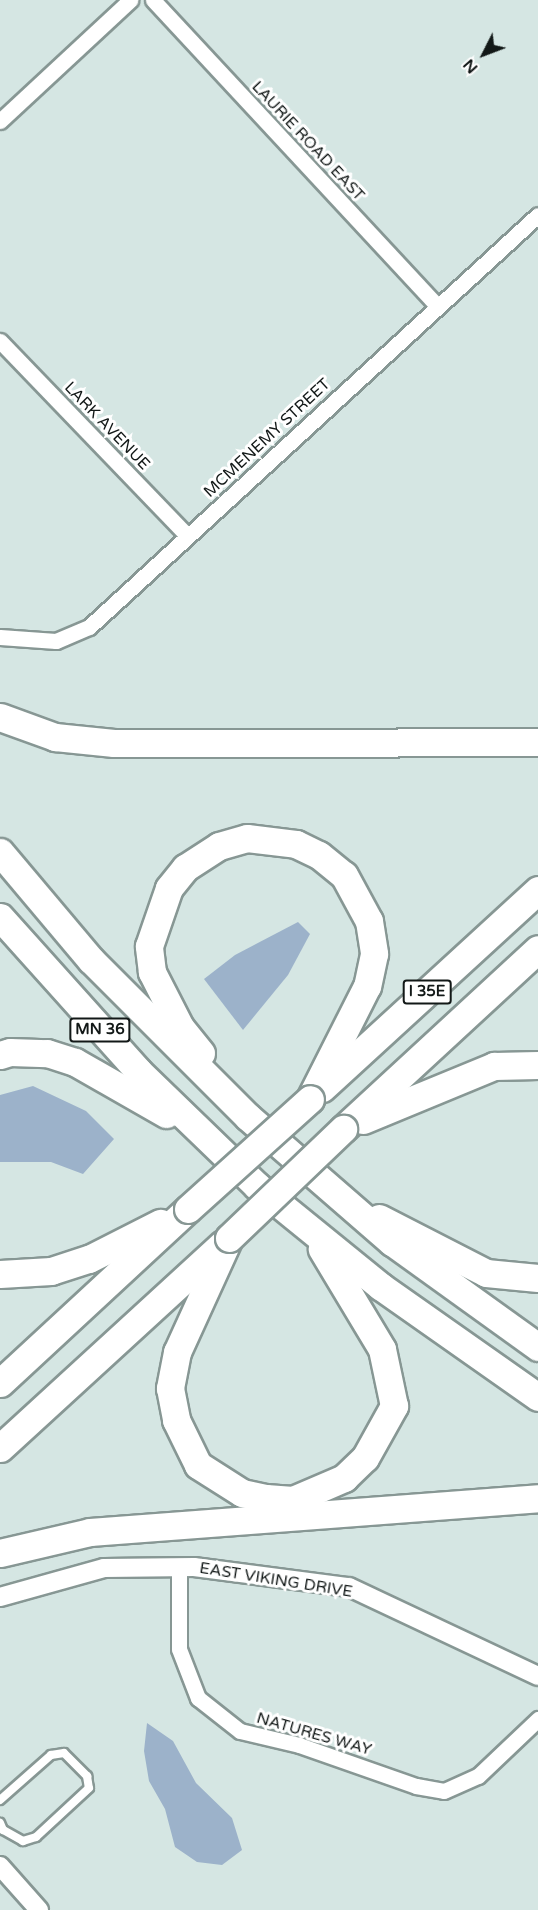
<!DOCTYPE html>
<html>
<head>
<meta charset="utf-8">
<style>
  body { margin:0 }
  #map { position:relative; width:538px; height:1910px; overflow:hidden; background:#d5e6e3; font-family:"Varela Round",sans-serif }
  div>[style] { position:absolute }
  .water>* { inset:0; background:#9cb2ca }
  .roads { filter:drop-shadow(2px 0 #879794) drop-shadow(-2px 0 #879794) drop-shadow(0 2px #879794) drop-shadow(0 -2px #879794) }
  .service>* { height:8px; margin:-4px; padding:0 4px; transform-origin:4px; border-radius:4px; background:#fff }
  .minor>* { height:15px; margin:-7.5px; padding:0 7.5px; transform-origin:7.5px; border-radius:7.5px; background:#fff }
  .tertiary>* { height:18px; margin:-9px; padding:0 9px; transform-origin:9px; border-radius:9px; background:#fff }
  .motorway>* { height:27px; margin:-13.5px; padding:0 13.5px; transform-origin:13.5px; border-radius:13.5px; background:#fff }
  .bridges { filter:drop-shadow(2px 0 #879794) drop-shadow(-2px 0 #879794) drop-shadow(0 2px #879794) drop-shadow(0 -2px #879794) }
  .motorway-bridge>* { height:27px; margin:-13.5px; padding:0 13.5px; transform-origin:13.5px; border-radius:13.5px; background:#fff }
  span { translate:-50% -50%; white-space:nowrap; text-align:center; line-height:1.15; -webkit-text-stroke:6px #fff; paint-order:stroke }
  .shield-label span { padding:2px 4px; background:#fff; border:2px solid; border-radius:4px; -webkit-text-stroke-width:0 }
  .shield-label { font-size:15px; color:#121817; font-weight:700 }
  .street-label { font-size:16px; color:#121817 }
  .north { position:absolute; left:454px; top:24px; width:60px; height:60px; -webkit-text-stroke:4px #fff; paint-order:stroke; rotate:228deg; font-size:16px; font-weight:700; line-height:24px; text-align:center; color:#121817 }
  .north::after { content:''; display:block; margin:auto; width:21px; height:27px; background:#121817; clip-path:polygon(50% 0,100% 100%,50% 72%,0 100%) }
</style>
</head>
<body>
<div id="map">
  <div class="water">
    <div style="clip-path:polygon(298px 922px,310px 934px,288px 975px,243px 1030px,204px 979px,235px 955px)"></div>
    <div style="clip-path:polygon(33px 1086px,86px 1111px,114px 1139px,83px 1174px,51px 1162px,0 1162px,0 1095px)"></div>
    <div style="clip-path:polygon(147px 1723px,173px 1741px,196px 1783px,232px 1818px,242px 1850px,222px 1865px,197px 1862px,175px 1847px,165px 1809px,149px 1781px,144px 1751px)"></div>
  </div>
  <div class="roads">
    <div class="service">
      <div style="left:0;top:1800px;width:68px;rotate:-41.4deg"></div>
      <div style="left:51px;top:1755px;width:13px;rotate:-9deg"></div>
      <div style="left:64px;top:1753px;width:33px;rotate:45deg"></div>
      <div style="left:87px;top:1776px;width:12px;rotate:81deg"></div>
      <div style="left:89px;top:1788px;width:72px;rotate:137.2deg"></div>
      <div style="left:36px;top:1837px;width:14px;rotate:163deg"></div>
      <div style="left:23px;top:1841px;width:23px;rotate:-151deg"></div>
      <div style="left:3px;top:1830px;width:8px;rotate:-113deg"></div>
    </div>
    <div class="minor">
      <div style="left:153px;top:0;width:417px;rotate:47.1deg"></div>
      <div style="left:0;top:121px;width:178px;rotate:-42.9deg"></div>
      <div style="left:0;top:341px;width:269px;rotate:46.1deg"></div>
      <div style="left:0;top:637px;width:56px;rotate:4.1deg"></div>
      <div style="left:56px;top:641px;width:36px;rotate:-23deg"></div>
      <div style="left:89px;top:627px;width:609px;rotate:-42.54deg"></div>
      <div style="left:179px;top:1567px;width:82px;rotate:90deg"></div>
      <div style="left:179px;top:1649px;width:53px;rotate:68.8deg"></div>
      <div style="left:198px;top:1698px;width:53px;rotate:38.2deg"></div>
      <div style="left:240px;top:1731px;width:61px;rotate:13.3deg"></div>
      <div style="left:299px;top:1745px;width:124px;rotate:19.3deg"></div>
      <div style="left:416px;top:1786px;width:28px;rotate:10deg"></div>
      <div style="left:444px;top:1791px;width:37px;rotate:-24deg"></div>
      <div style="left:478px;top:1776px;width:83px;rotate:-43.5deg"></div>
    </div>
    <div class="tertiary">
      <div style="left:0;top:1597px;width:108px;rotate:-15.6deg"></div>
      <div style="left:104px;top:1568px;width:90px;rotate:-0.6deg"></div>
      <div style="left:194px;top:1567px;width:156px;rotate:7.4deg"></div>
      <div style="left:349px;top:1587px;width:209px;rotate:25.2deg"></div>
      <div style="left:0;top:1866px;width:59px;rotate:48.4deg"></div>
    </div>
    <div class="motorway">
      <div style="left:0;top:717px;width:59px;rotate:20deg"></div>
      <div style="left:55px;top:737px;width:59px;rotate:5.8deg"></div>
      <div style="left:114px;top:743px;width:424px;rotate:-0.1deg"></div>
      <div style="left:0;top:852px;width:141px;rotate:49.9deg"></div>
      <div style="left:91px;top:960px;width:222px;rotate:45deg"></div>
      <div style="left:248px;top:1117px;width:191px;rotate:41deg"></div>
      <div style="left:392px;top:1242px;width:180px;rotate:35.7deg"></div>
      <div style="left:0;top:917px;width:207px;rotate:48.1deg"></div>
      <div style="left:138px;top:1071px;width:165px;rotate:44deg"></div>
      <div style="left:257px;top:1186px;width:159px;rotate:39.1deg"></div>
      <div style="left:380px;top:1286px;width:193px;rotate:35.1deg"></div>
      <div style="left:201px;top:1053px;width:33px;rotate:-129deg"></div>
      <div style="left:180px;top:1027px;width:62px;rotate:-117deg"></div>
      <div style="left:152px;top:972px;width:26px;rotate:-97deg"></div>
      <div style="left:149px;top:946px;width:61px;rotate:-71deg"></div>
      <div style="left:169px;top:888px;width:26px;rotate:-51deg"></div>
      <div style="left:185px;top:868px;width:40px;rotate:-32.9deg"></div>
      <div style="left:219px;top:846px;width:29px;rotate:-16deg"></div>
      <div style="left:247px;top:838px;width:49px;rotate:7deg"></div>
      <div style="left:296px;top:844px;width:25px;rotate:26deg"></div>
      <div style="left:319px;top:855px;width:32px;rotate:39deg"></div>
      <div style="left:344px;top:875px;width:52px;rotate:61.5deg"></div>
      <div style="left:369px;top:921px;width:33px;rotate:81deg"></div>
      <div style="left:374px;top:954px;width:33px;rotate:102deg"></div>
      <div style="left:367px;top:986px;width:127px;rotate:116.8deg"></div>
      <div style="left:0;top:1055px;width:10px;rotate:-17deg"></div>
      <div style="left:10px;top:1052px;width:37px;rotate:2deg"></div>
      <div style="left:47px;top:1053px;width:29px;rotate:18deg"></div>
      <div style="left:75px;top:1062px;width:105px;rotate:29.7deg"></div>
      <div style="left:322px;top:1088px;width:293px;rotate:-42.5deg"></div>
      <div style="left:363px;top:1120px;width:142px;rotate:-22.4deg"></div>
      <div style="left:494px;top:1066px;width:44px;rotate:-1.3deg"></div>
      <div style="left:343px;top:1129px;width:265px;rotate:-42.7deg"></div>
      <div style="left:379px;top:1218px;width:120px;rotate:27.2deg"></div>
      <div style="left:486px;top:1273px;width:52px;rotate:5.5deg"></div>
      <div style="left:229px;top:1238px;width:125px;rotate:114.5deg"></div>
      <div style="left:177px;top:1352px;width:37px;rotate:101deg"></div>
      <div style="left:170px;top:1388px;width:33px;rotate:79deg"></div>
      <div style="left:176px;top:1420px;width:50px;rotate:63.9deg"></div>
      <div style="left:198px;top:1465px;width:52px;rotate:32.5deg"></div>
      <div style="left:242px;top:1493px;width:25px;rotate:12deg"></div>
      <div style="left:266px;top:1498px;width:27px;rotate:4deg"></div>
      <div style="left:293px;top:1500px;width:56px;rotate:-23.3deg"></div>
      <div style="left:344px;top:1478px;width:29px;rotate:-44deg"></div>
      <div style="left:365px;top:1458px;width:60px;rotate:-60.9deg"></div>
      <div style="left:394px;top:1406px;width:58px;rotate:-101.9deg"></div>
      <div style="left:382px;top:1349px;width:117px;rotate:-121deg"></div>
      <div style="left:0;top:1274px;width:51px;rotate:-3.4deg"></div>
      <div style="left:51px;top:1271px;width:40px;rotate:-18deg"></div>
      <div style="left:89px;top:1259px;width:80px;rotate:-26.9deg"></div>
      <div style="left:0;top:1383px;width:256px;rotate:-42.8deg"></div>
      <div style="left:0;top:1448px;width:302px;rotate:-42.5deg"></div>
      <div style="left:0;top:1553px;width:92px;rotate:-13.1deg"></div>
      <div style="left:90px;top:1532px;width:449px;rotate:-4.3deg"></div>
    </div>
  </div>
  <div class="bridges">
    <div class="motorway-bridge">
      <div style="left:188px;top:1209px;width:164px;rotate:-42deg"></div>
      <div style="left:229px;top:1238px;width:158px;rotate:-43.7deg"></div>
    </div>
  </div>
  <div class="shield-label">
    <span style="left:427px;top:992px">I 35E</span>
    <span style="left:100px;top:1030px">MN 36</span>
  </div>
  <div class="street-label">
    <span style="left:308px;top:141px;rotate:47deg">LAURIE ROAD EAST</span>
    <span style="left:107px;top:426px;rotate:46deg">LARK AVENUE</span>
    <span style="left:267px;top:438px;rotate:-43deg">MCMENEMY STREET</span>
    <span style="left:276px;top:1580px;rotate:9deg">EAST VIKING DRIVE</span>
    <span style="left:314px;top:1734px;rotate:16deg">NATURES WAY</span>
  </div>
  <div class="north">N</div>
</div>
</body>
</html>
